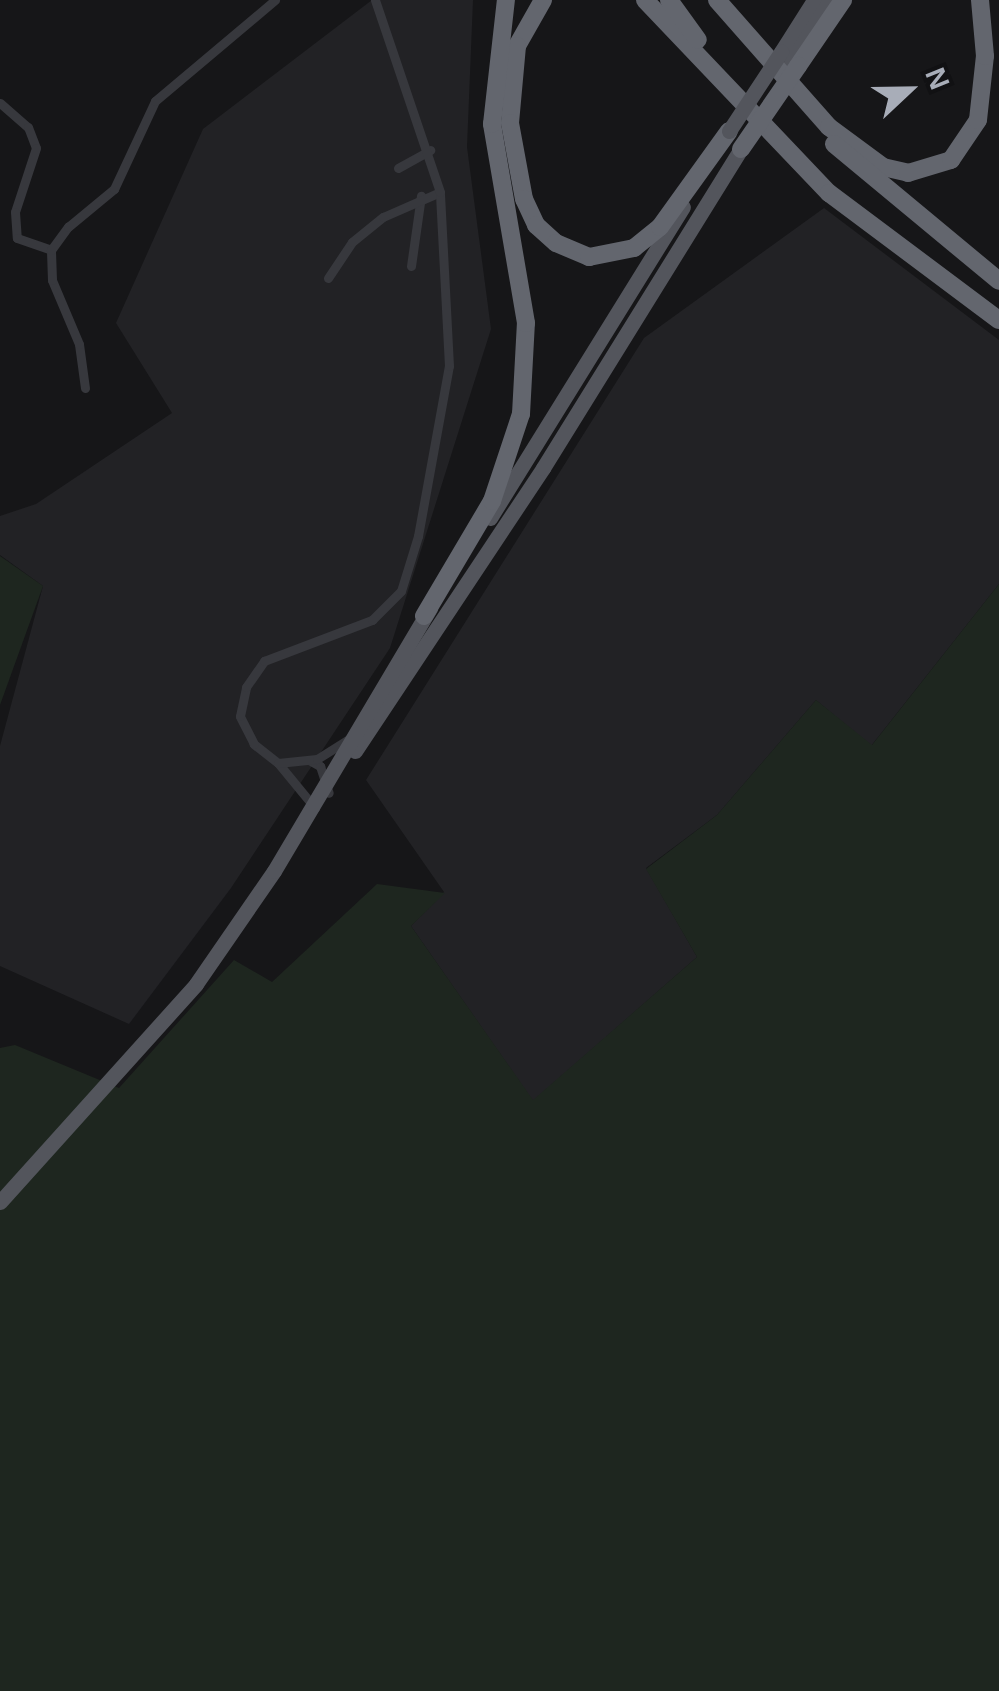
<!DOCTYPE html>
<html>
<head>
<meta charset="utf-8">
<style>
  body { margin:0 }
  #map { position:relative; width:999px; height:1691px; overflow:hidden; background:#161618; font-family:Helvetica,sans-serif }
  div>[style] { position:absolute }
  .built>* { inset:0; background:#222225 }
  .green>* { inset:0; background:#1e261f }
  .street>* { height:9px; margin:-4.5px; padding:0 4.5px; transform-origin:4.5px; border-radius:4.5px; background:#37383d }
  .primary>* { height:15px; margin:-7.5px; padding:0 7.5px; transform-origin:7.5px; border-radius:7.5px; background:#53555c }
  .highway>* { height:18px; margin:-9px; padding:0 9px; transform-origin:9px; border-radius:9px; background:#63666e }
  .primary-bridge>* { height:15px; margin:-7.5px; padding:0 7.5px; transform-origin:7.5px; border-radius:7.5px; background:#53555c }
  .highway-bridge>* { height:18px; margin:-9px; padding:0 9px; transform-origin:9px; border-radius:9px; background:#63666e }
  span { translate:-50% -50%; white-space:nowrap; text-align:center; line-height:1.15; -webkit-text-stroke:8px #111113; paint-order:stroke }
  .north { position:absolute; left:859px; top:40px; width:100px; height:100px; -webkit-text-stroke:8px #111113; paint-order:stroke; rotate:68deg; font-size:28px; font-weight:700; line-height:40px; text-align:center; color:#a8adb8 }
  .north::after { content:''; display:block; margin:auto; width:35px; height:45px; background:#a8adb8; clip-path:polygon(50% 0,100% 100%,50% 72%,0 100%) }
</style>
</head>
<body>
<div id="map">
  <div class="built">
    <div style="clip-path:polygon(372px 0,473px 0,467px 147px,491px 329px,390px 648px,231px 888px,129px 1024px,0 966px,0 746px,43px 586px,0 555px,0 516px,36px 504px,172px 413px,116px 323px,203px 129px)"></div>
    <div style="clip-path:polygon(824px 208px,999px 340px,999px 584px,871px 746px,816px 700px,717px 815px,646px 868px,697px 957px,533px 1101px,411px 926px,444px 892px,366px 780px,644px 338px)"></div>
  </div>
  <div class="green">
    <div style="clip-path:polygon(0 556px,43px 586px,0 705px)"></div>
    <div style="clip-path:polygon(999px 584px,999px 1691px,0 1691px,0 1048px,15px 1045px,119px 1088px,234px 960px,272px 982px,377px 884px,445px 893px,411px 926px,533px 1100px,697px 957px,646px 869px,717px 815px,816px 700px,872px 745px)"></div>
  </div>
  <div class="street">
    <div style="left:0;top:103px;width:37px;rotate:41deg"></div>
    <div style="left:28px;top:127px;width:22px;rotate:69deg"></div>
    <div style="left:36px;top:148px;width:67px;rotate:108.2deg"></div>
    <div style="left:15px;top:212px;width:26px;rotate:86deg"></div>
    <div style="left:17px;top:238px;width:36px;rotate:19deg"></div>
    <div style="left:398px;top:168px;width:37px;rotate:-29deg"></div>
    <div style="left:411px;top:266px;width:71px;rotate:-81.9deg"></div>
    <div style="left:328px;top:278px;width:43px;rotate:-56.3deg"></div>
    <div style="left:352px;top:242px;width:40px;rotate:-39deg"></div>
    <div style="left:383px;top:217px;width:62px;rotate:-23.7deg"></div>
    <div style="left:85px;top:388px;width:44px;rotate:-97.8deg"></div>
    <div style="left:79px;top:344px;width:69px;rotate:-112.9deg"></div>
    <div style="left:52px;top:280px;width:30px;rotate:-92deg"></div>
    <div style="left:51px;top:250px;width:29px;rotate:-54deg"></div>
    <div style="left:68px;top:227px;width:60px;rotate:-39.6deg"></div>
    <div style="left:114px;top:189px;width:97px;rotate:-65deg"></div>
    <div style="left:155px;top:101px;width:157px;rotate:-40.1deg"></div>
    <div style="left:309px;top:760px;width:13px;rotate:29deg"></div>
    <div style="left:320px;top:766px;width:28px;rotate:72deg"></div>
    <div style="left:278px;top:763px;width:31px;rotate:-142deg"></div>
    <div style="left:254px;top:744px;width:31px;rotate:-117deg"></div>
    <div style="left:240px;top:716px;width:30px;rotate:-78deg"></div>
    <div style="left:246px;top:687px;width:32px;rotate:-55deg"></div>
    <div style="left:264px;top:661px;width:116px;rotate:-20.8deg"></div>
    <div style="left:372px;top:620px;width:41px;rotate:-45deg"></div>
    <div style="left:401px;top:591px;width:58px;rotate:-72.8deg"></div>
    <div style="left:418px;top:536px;width:173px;rotate:-79.7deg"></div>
    <div style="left:449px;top:366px;width:174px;rotate:-93deg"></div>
    <div style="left:440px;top:192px;width:203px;rotate:-108.7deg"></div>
    <div style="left:315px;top:808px;width:58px;rotate:-129.4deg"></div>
    <div style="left:278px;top:763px;width:39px;rotate:-6deg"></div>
    <div style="left:317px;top:759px;width:36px;rotate:-32deg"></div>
  </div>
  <div class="primary">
    <div style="left:781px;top:52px;width:62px;rotate:-57.6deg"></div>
    <div style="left:791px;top:62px;width:73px;rotate:-57.8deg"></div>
    <div style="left:490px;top:518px;width:366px;rotate:-58.2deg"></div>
    <div style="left:355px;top:751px;width:340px;rotate:-56.4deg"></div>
    <div style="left:543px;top:468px;width:375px;rotate:-58.2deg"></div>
    <div style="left:0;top:1202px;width:293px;rotate:-48deg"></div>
    <div style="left:196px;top:984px;width:137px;rotate:-55.4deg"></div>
    <div style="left:274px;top:871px;width:306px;rotate:-59.3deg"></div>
  </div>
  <div class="highway">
    <div style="left:543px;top:0;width:53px;rotate:119.5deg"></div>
    <div style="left:517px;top:46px;width:77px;rotate:95.2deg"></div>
    <div style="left:510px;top:123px;width:77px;rotate:79.6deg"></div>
    <div style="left:524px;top:199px;width:29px;rotate:65deg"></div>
    <div style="left:536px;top:225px;width:27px;rotate:42deg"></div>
    <div style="left:556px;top:243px;width:36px;rotate:23deg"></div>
    <div style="left:589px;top:257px;width:46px;rotate:-11.3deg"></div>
    <div style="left:634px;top:248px;width:33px;rotate:-39deg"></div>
    <div style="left:660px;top:227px;width:118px;rotate:-54.3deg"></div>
    <div style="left:645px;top:0;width:267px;rotate:46.4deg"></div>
    <div style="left:829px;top:193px;width:212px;rotate:36.8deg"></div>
    <div style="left:669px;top:0;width:49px;rotate:54.1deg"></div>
    <div style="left:717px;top:0;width:169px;rotate:48.6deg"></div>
    <div style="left:829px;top:127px;width:67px;rotate:36.5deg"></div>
    <div style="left:883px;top:167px;width:26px;rotate:13deg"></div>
    <div style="left:908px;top:173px;width:45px;rotate:-16.8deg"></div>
    <div style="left:951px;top:160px;width:48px;rotate:-56deg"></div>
    <div style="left:978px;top:120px;width:64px;rotate:-83.8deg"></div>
    <div style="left:985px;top:56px;width:56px;rotate:-95.1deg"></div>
    <div style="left:798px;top:66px;width:80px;rotate:-55.7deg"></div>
    <div style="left:834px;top:144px;width:214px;rotate:39.7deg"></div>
    <div style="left:424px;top:616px;width:134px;rotate:-59.4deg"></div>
    <div style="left:492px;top:501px;width:92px;rotate:-71.6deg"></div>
    <div style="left:521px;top:414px;width:91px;rotate:-86.9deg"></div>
    <div style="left:526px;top:323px;width:202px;rotate:-99.7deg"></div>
    <div style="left:492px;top:124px;width:125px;rotate:-83.6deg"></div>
  </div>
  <div class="primary-bridge">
    <div style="left:729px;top:131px;width:95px;rotate:-56.6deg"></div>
  </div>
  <div class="highway-bridge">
    <div style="left:741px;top:149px;width:101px;rotate:-55.5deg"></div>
  </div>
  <div class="north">N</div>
</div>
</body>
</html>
